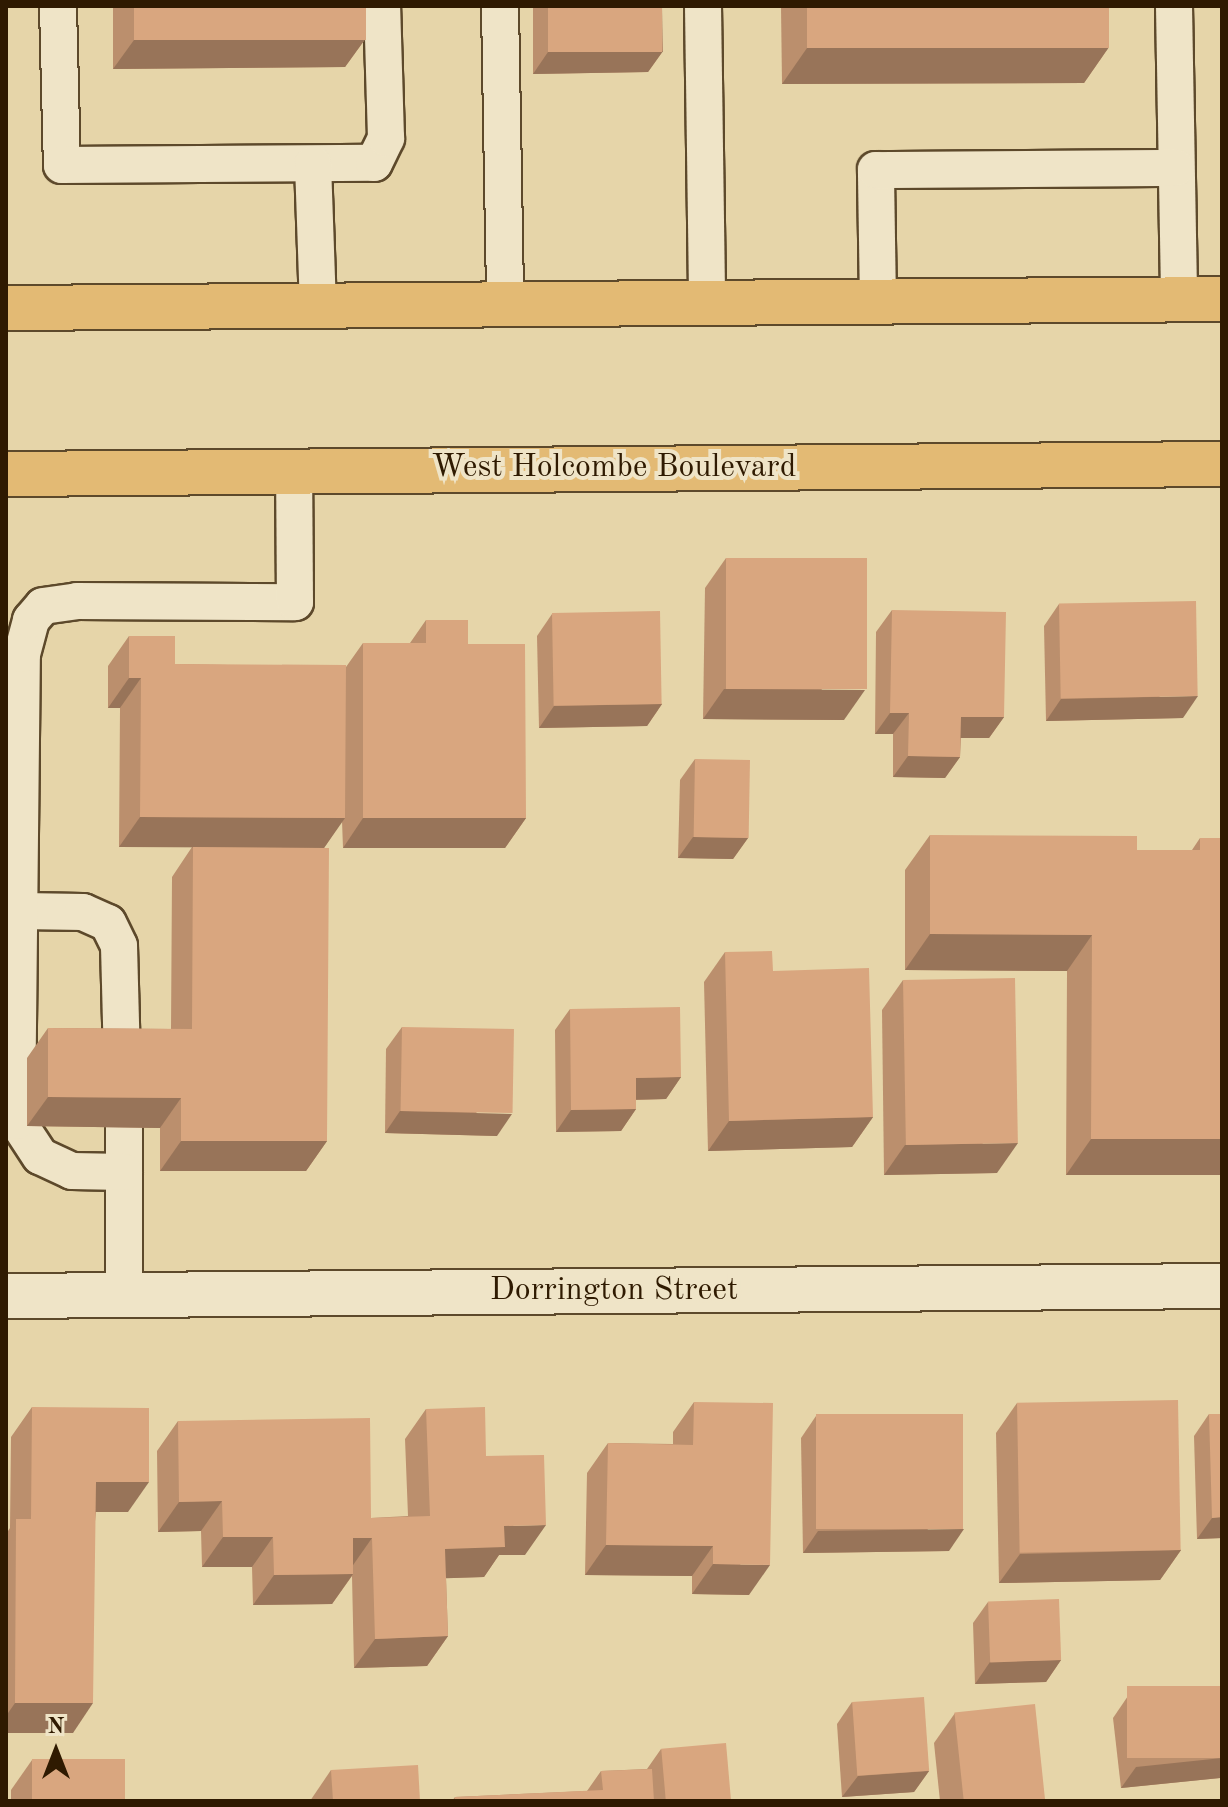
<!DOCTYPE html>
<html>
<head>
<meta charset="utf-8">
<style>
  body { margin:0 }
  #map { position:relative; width:1228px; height:1807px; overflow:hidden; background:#e6d5a9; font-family:"Old Standard TT",serif }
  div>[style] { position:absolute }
  .roads { filter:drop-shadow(2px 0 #5d492b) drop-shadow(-2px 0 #5d492b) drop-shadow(0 2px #5d492b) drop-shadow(0 -2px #5d492b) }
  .service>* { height:36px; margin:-18px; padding:0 18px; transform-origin:18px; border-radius:18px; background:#efe4c7 }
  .minor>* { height:44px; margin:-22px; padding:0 22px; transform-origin:22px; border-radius:22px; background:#efe4c7 }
  .primary>* { height:44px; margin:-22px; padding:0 22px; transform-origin:22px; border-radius:22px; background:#e3ba74 }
  .wall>* { inset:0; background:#bb8f6d }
  .shaded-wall>* { inset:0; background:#987459 }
  .building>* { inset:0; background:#d9a67f; transform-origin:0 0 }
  span { translate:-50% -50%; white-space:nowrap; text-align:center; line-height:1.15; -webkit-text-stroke:8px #efe4c7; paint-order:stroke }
  .street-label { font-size:32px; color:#2f1a01 }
  .frame { position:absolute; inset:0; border:8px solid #2f1a01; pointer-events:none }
  .north { position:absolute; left:16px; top:1711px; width:80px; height:80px; -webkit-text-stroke:6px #efe4c7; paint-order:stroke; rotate:0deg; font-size:22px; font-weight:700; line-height:32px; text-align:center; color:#2f1a01 }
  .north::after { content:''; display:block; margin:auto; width:28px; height:36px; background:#2f1a01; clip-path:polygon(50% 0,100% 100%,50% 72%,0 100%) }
</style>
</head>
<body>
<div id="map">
  <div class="roads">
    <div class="service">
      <div style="left:58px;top:6px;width:159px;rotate:88.6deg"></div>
      <div style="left:62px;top:165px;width:312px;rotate:-0.4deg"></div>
      <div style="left:374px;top:163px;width:28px;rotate:-64deg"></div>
      <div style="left:386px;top:138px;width:132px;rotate:-91.7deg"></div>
      <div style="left:500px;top:6px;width:299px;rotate:89deg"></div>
      <div style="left:703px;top:6px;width:298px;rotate:89.2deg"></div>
      <div style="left:1174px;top:6px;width:294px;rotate:89deg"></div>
      <div style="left:313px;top:164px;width:143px;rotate:88deg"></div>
      <div style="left:878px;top:303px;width:133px;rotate:-90.9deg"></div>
      <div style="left:876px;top:170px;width:300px;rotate:-0.4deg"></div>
      <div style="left:22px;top:911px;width:61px;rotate:0.9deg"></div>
      <div style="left:83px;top:912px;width:27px;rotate:24deg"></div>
      <div style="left:108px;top:923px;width:25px;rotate:64deg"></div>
      <div style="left:119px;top:946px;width:113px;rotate:88.5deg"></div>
      <div style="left:124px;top:1126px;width:46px;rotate:90deg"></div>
      <div style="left:124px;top:1294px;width:122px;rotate:-90deg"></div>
      <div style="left:124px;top:1172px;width:52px;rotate:-178.9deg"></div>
      <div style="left:72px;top:1171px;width:35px;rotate:-155deg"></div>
      <div style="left:40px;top:1156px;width:42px;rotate:-123.3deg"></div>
      <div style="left:17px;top:1121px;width:467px;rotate:-89.4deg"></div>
      <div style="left:22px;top:654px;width:35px;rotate:-75deg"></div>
      <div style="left:31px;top:620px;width:18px;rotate:-49deg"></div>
      <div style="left:43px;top:606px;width:34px;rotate:-8deg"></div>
      <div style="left:77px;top:601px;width:218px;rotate:0.3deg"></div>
      <div style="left:295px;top:602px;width:131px;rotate:-90.4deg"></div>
    </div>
    <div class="minor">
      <div style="left:6px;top:1296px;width:1216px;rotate:-0.47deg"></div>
    </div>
    <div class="primary">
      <div style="left:6px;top:308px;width:1216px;rotate:-0.42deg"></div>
      <div style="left:6px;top:474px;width:1216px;rotate:-0.47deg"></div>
    </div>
  </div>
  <div class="wall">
    <div style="clip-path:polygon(113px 6px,366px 6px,366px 38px,345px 67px,113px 69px)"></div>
    <div style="clip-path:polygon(533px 6px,662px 6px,663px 51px,648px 72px,533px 74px)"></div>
    <div style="clip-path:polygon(781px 6px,1109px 6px,1109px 47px,1084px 83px,782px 84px)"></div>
    <div style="clip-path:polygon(726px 558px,844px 720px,703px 719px,705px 588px)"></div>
    <div style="clip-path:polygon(1059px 604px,1183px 718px,1046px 721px,1044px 626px)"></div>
    <div style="clip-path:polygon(892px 610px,1004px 717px,989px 738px,961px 738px,960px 757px,945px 778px,893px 777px,893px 734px,875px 734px,876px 632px)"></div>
    <div style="clip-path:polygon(552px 614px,662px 704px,647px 726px,539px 728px,537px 636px)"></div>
    <div style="clip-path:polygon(426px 620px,468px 644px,526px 818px,505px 848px,343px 848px,342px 821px,324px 848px,327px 1141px,306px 1171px,160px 1171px,160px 1128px,27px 1126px,27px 1058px,48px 1028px,171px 1029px,172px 877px,192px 847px,119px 847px,120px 708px,108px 708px,108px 666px,129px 636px,175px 664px,346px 667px,363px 643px,410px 643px)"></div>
    <div style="clip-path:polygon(695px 759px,748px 838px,733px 859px,678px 858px,680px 780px)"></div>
    <div style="clip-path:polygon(930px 835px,1137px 850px,1192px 850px,1200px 838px,1222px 1175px,1066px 1175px,1067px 971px,905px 970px,905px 870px)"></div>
    <div style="clip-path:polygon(725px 952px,773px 971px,873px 1117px,852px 1147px,708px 1151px,704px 982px)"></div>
    <div style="clip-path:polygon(903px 980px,997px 1173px,884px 1175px,882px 1010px)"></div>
    <div style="clip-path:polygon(570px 1009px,681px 1077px,666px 1099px,636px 1100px,636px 1109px,621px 1131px,556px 1132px,555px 1030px)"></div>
    <div style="clip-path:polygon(402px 1027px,497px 1136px,385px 1133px,386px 1049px)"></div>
    <div style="clip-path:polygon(694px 1402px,749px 1595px,692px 1594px,692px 1576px,585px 1575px,587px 1473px,608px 1443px,673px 1444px,673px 1432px)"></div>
    <div style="clip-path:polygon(1017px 1403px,1181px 1550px,1160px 1580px,999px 1583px,996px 1433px)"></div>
    <div style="clip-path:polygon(32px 1407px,128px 1512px,96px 1512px,73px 1733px,6px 1733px,6px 1534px,10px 1528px,11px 1437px)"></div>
    <div style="clip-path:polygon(426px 1409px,486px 1456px,525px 1555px,499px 1555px,484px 1577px,446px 1578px,448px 1636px,427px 1666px,354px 1668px,352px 1576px,332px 1604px,253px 1605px,252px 1567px,202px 1567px,201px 1531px,158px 1532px,157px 1451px,178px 1421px,371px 1518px,408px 1516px,405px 1439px)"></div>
    <div style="clip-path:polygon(1209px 1414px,1222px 1414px,1222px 1538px,1197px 1539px,1194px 1436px)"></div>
    <div style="clip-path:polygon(816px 1416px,949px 1551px,803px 1553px,801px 1438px)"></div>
    <div style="clip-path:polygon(988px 1602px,1061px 1660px,1046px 1682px,975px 1684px,973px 1623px)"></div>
    <div style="clip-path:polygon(1222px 1686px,1222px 1775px,1220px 1778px,1121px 1788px,1113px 1718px,1128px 1696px)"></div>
    <div style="clip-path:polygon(852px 1702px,929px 1771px,914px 1792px,842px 1797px,837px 1724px)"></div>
    <div style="clip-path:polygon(955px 1713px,1045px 1801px,940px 1801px,934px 1743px)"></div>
    <div style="clip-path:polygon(661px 1749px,731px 1801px,452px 1801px,455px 1797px,587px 1791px,601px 1771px,647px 1769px)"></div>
    <div style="clip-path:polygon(32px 1760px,125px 1801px,11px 1801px,11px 1790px)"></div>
    <div style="clip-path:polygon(331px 1770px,420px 1801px,310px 1801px)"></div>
  </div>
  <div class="shaded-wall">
    <div style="clip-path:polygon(366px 38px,345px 67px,113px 69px,134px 40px)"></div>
    <div style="clip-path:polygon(1109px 47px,1084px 83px,782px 84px,807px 48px)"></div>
    <div style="clip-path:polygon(663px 51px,648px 72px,533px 74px,548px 52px)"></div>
    <div style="clip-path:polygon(129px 678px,141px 678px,120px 708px,108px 708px)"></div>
    <div style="clip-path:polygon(724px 689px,865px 690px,844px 720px,703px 719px)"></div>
    <div style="clip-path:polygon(1198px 696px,1183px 718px,1046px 721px,1061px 699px)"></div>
    <div style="clip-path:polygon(662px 704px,647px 726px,539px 728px,554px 706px)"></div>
    <div style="clip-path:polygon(890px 713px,909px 713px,893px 734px,875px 734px)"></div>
    <div style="clip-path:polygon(961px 717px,1004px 717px,989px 738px,946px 738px)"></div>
    <div style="clip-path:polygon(908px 756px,960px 757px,945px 778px,893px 777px)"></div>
    <div style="clip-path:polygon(140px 817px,345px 818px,324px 848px,119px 847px)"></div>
    <div style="clip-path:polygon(363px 818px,526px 818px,505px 848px,343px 848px)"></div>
    <div style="clip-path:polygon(693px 837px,748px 838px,733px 859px,678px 858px)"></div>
    <div style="clip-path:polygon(930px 934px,1092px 935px,1067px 971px,905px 970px)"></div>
    <div style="clip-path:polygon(681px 1077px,666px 1099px,621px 1100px,636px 1078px)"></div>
    <div style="clip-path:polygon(48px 1097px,181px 1098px,160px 1128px,27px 1126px)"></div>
    <div style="clip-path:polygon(636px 1109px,621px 1131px,556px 1132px,571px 1110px)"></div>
    <div style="clip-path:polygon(400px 1111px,512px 1114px,497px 1136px,385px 1133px)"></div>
    <div style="clip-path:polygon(873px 1117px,852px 1147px,708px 1151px,729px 1121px)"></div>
    <div style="clip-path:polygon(1091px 1139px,1222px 1139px,1222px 1175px,1066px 1175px)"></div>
    <div style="clip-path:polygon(181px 1141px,327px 1141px,306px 1171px,160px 1171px)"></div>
    <div style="clip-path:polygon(1018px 1143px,997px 1173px,884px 1175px,905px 1145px)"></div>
    <div style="clip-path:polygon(96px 1482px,149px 1482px,128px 1512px,75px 1512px)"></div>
    <div style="clip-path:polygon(222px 1501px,201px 1531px,158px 1532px,179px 1502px)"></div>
    <div style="clip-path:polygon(1222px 1517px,1222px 1538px,1197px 1539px,1212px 1518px)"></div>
    <div style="clip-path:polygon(546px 1525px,525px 1555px,499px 1555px,484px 1577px,424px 1579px,445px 1549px,504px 1526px)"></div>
    <div style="clip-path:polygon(964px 1529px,949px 1551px,803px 1553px,818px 1531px)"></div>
    <div style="clip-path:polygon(223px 1537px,273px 1537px,252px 1567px,202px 1567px)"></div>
    <div style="clip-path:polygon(353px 1538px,372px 1538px,351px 1568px)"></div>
    <div style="clip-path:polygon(606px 1545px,713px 1546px,692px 1576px,585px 1575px)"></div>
    <div style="clip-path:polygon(1181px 1550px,1160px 1580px,999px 1583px,1020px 1554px)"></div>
    <div style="clip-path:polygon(713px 1564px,770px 1565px,749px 1595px,692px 1594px)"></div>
    <div style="clip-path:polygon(353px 1574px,332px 1604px,253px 1605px,274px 1575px)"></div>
    <div style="clip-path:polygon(448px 1636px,427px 1666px,354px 1668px,375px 1639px)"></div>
    <div style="clip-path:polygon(1061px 1660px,1046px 1682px,975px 1684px,990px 1662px)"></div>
    <div style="clip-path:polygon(15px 1703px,93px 1703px,73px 1733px,6px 1733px,6px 1716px)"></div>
    <div style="clip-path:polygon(1222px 1758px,1222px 1775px,1220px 1778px,1121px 1788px,1136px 1767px)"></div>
    <div style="clip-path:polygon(929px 1771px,914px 1792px,842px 1797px,858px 1776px)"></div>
  </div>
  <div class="building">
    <div style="left:134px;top:6px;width:232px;height:34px"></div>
    <div style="left:548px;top:6px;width:114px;height:46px"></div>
    <div style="left:807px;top:6px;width:302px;height:42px"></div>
    <div style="left:726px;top:558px;width:141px;height:131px"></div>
    <div style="left:1196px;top:601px;width:95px;height:137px;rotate:89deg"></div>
    <div style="clip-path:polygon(892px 610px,1006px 612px,1004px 717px,961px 717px,960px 757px,908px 756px,909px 713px,890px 713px)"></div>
    <div style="left:660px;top:611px;width:93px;height:108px;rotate:89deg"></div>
    <div style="clip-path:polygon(426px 620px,468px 620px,468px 644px,525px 644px,526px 818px,363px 818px,363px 643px,426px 643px)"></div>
    <div style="clip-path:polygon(129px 636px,175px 636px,175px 664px,346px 665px,345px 818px,140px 817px,141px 678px,129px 678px)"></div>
    <div style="left:695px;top:759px;width:55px;height:78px;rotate:1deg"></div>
    <div style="clip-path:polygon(930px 835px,1137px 836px,1137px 850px,1200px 850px,1200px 838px,1222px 838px,1222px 1139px,1091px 1139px,1092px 935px,930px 934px)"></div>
    <div style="clip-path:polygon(193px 847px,329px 848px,327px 1141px,181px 1141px,181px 1098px,48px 1097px,48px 1028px,192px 1029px)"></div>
    <div style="clip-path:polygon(772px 951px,773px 971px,869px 968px,873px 1117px,729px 1121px,725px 952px)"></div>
    <div style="left:1015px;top:978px;width:165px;height:112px;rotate:89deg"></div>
    <div style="clip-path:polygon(680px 1007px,681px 1077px,636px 1078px,636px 1109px,571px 1110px,570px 1009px)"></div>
    <div style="left:402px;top:1027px;width:112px;height:84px;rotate:1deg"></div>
    <div style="left:1178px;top:1400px;width:150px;height:161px;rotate:89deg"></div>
    <div style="clip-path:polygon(694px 1402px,773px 1403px,770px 1565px,713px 1564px,713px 1546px,606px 1545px,608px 1443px,693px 1445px)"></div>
    <div style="clip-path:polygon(32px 1407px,149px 1408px,149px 1482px,96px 1482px,93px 1703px,15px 1703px,16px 1519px,31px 1519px)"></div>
    <div style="clip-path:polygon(485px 1407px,486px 1456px,544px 1455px,546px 1525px,504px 1526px,505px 1547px,445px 1549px,448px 1636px,375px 1639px,372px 1538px,353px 1538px,353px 1574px,274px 1575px,273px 1537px,223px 1537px,222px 1501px,179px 1502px,178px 1421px,370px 1418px,371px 1518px,430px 1516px,426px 1409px)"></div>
    <div style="left:963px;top:1414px;width:115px;height:147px;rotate:90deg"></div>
    <div style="clip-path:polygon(1209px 1414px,1222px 1414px,1222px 1517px,1212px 1518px)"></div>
    <div style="left:1059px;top:1599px;width:61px;height:71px;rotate:88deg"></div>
    <div style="left:1222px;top:1686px;width:72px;height:95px;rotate:90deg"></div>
    <div style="left:924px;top:1697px;width:74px;height:72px;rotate:86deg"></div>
    <div style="left:1035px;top:1704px;width:98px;height:81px;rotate:84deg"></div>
    <div style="left:726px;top:1743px;width:58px;height:65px;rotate:85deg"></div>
    <div style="left:125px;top:1759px;width:42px;height:93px;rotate:90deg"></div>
    <div style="clip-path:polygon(418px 1765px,420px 1801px,333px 1801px,331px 1770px)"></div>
    <div style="clip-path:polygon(652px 1769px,654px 1801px,455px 1801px,455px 1797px,603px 1790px,601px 1771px)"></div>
  </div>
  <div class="street-label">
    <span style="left:614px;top:468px">West Holcombe Boulevard</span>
    <span style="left:614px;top:1291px">Dorrington Street</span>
  </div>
  <div class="frame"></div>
  <div class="north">N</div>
</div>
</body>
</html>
